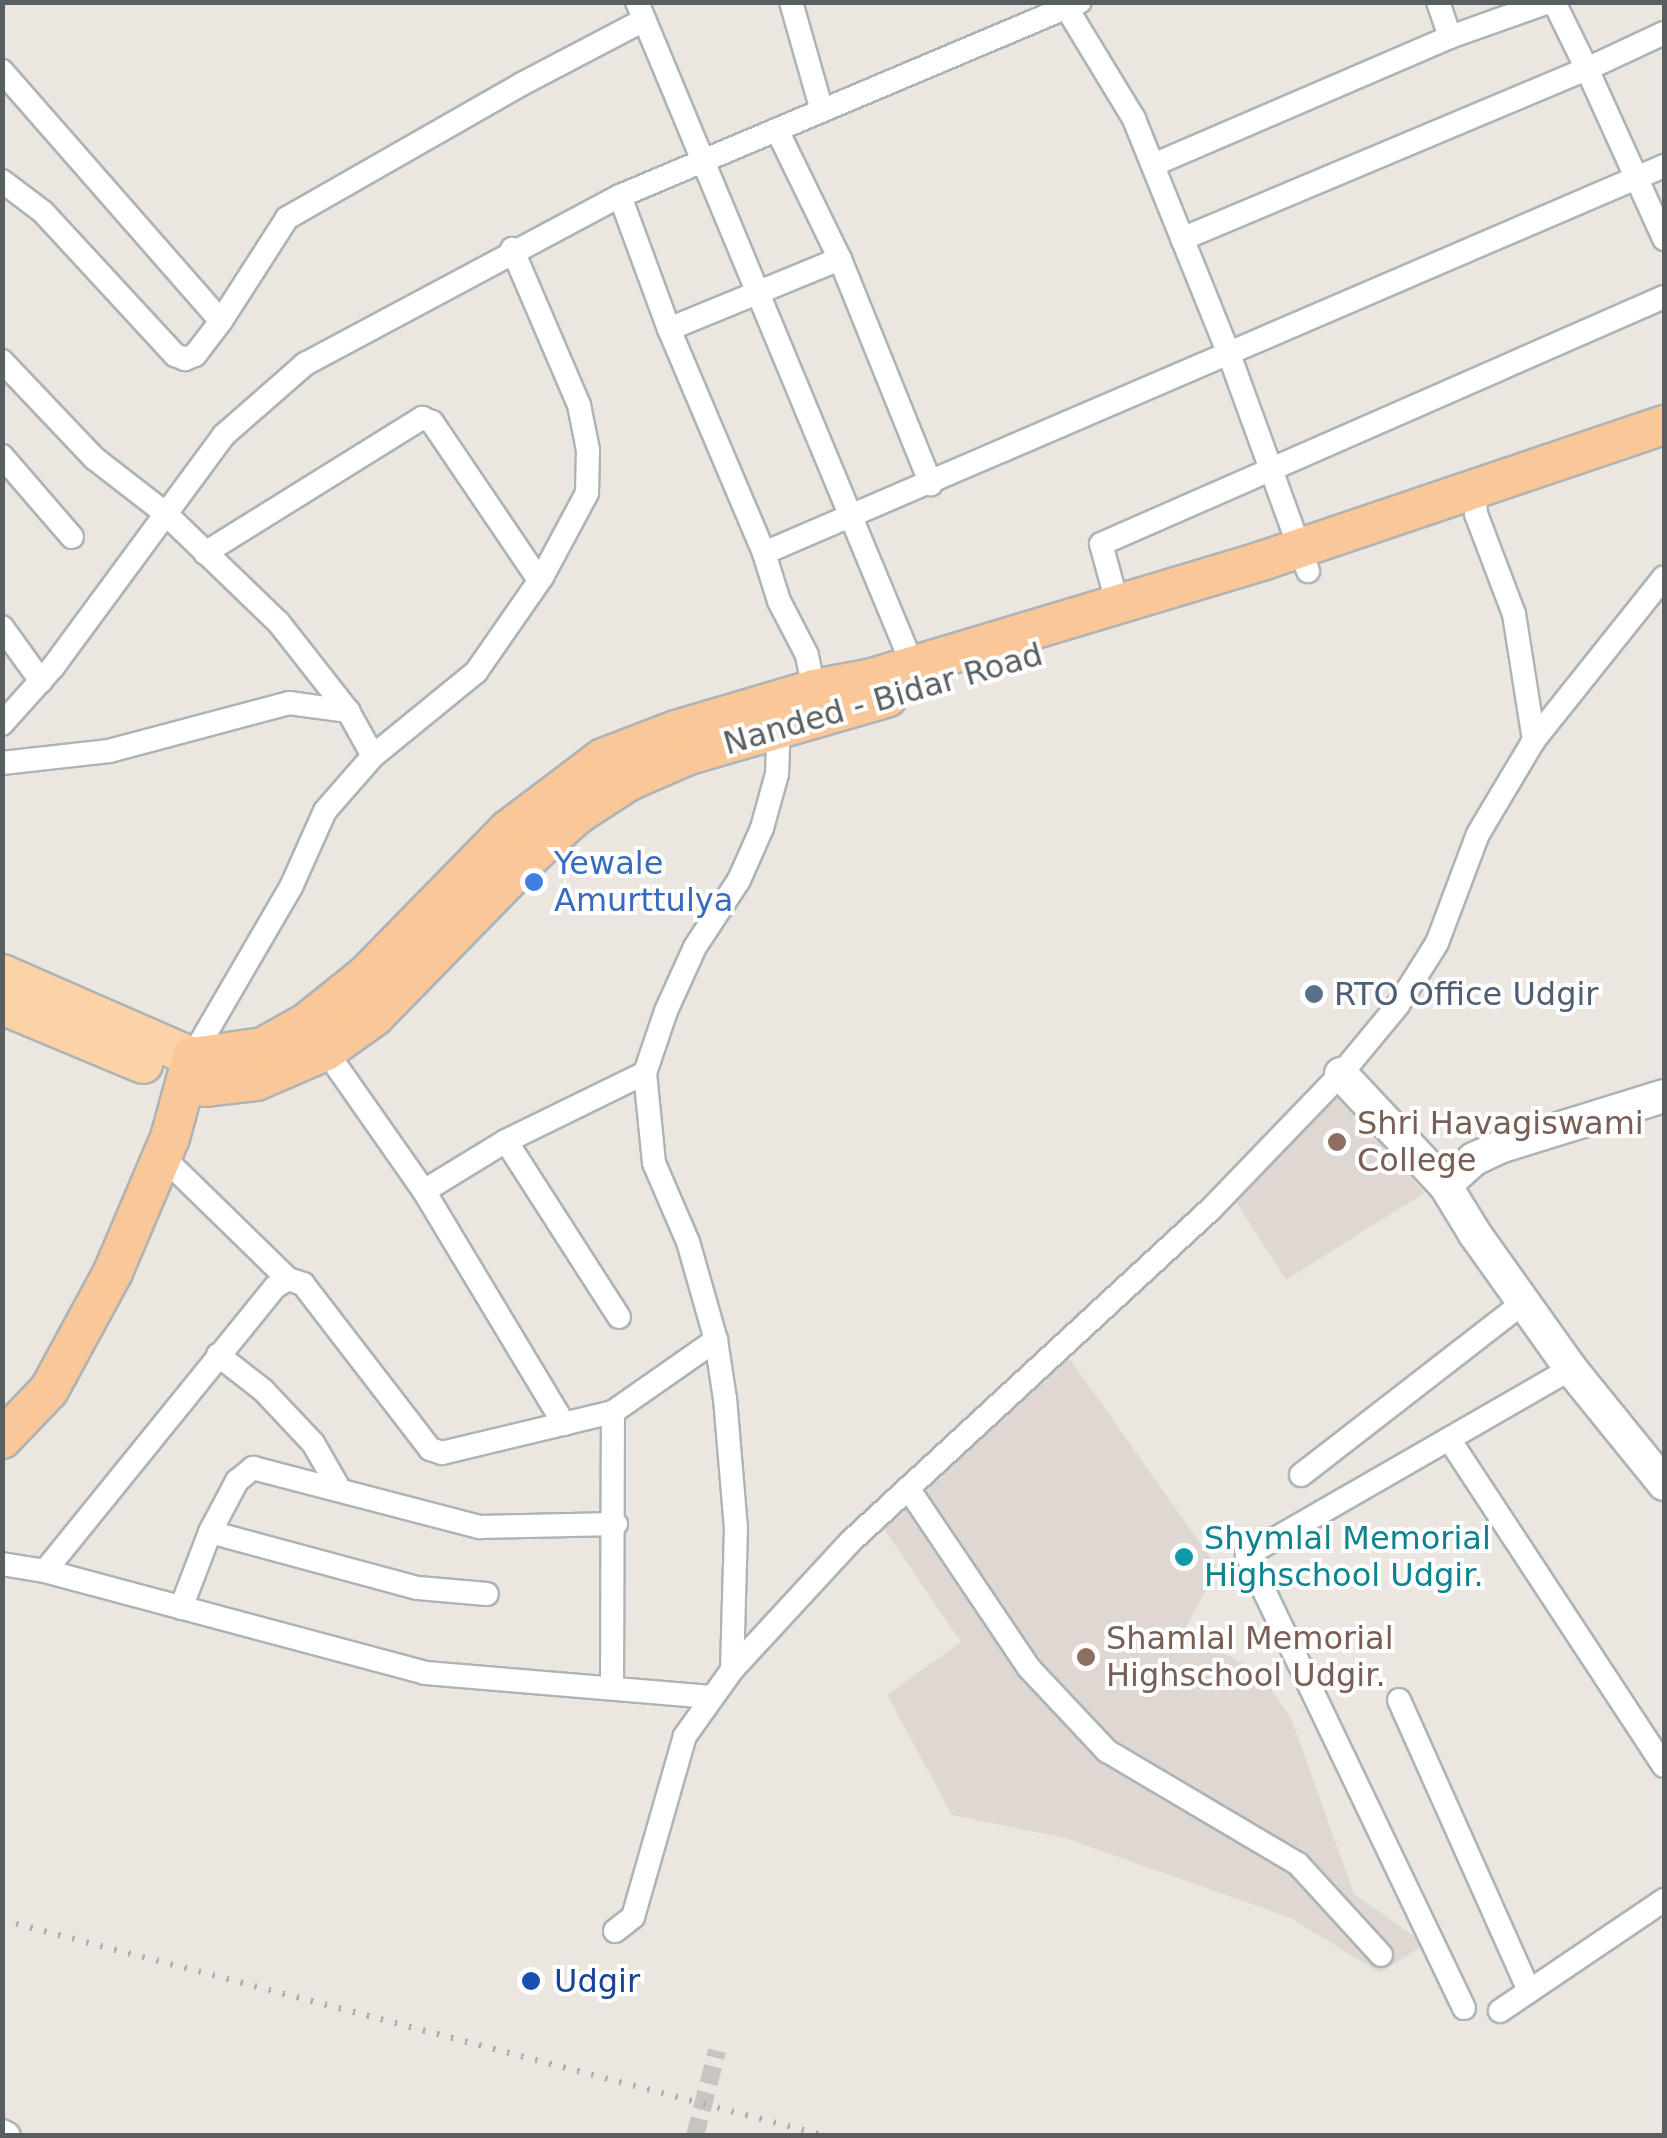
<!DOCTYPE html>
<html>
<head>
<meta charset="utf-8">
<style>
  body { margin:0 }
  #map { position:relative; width:1667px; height:2138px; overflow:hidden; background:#ece6e1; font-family:"DejaVu Sans",sans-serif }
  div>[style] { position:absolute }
  .education>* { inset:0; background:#ded7d2 }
  .pedestrian-tunnel>* { height:18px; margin-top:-9px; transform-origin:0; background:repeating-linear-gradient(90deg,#c7c4c1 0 18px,transparent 0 27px) }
  .roads { filter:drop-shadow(2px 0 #aeb4b6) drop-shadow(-2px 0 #aeb4b6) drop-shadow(0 2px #aeb4b6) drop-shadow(0 -2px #aeb4b6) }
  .minor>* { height:22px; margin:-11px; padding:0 11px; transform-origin:11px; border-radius:11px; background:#fff }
  .tertiary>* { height:28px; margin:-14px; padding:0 14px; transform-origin:14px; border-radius:14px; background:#fff }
  .secondary>* { height:32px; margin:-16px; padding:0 16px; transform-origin:16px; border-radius:16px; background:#fff }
  .primary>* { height:38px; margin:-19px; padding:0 19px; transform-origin:19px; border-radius:19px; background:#fcd3a6 }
  .trunk>* { height:38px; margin:-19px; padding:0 19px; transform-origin:19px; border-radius:19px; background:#fac798 }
  .rail>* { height:6px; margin-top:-3px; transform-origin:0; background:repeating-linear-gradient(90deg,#aeafaf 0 2.5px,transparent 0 14.5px) }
  .dots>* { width:28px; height:28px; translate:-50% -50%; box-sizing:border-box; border:5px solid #fff; border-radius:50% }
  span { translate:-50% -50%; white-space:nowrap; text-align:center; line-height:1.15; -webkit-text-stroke:8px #fff; paint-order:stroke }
  .street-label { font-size:32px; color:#595f61 }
  .shop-label { font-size:32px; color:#366cbe }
  .left { translate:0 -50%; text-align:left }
  .service-label { font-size:32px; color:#4e5e75 }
  .education-label { font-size:32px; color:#785e54 }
  .culture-label { font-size:32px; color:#0d838f }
  .transit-label { font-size:32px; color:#164399 }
  .frame { position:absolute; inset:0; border:5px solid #595f61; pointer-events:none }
</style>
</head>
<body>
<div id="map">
  <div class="education">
    <div style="clip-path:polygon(1340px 1091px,1424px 1193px,1286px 1280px,1235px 1200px)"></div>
    <div style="clip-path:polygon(1067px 1355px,1217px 1567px,1211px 1571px,1214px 1576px,1183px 1632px,1259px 1672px,1291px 1718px,1354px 1894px,1425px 1944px,1380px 1973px,1291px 1918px,1065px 1838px,952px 1815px,887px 1695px,961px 1642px,882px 1526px)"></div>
  </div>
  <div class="pedestrian-tunnel">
    <div style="left:695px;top:2136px;width:88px;rotate:-75.5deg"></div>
  </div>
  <div class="roads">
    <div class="minor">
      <div style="left:637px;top:2px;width:719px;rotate:67.43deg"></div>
      <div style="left:791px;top:2px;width:113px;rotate:74.1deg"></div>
      <div style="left:1063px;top:2px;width:137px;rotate:58.7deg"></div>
      <div style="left:1134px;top:119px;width:253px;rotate:68deg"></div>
      <div style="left:1229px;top:354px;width:231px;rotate:70deg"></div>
      <div style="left:1438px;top:2px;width:37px;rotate:71deg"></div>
      <div style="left:1450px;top:37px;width:105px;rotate:-19.5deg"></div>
      <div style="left:1554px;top:2px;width:75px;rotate:63.8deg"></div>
      <div style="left:1587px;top:69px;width:85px;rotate:-25.1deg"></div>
      <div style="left:2px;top:71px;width:332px;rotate:48.8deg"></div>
      <div style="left:777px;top:130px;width:144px;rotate:64deg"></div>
      <div style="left:840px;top:259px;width:243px;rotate:68deg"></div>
      <div style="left:1153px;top:165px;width:323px;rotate:-23.3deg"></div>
      <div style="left:2px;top:181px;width:51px;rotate:37.1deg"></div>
      <div style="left:43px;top:212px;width:195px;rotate:47.3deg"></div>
      <div style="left:175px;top:355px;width:11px;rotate:22deg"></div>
      <div style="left:185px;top:359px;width:11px;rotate:-22deg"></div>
      <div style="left:195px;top:355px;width:43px;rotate:-52.6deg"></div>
      <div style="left:221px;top:321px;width:122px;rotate:-57.3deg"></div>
      <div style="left:287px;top:218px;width:271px;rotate:-29.7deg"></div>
      <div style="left:522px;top:84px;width:138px;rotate:-27.7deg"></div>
      <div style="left:620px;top:196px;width:142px;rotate:69.8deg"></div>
      <div style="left:669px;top:329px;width:243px;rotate:67deg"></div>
      <div style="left:1182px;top:239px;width:439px;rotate:-22.8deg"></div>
      <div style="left:1587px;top:69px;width:187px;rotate:65.6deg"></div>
      <div style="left:669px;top:329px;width:185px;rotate:-22.3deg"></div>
      <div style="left:2px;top:361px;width:134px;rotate:46.5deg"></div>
      <div style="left:94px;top:458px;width:90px;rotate:37.8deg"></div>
      <div style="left:165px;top:513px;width:158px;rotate:44deg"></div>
      <div style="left:279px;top:623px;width:112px;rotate:51.9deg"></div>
      <div style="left:2px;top:456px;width:107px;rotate:49.2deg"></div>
      <div style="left:1473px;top:488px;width:26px;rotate:83deg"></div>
      <div style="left:1476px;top:514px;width:107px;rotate:69.2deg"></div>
      <div style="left:1514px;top:614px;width:128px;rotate:81deg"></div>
      <div style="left:205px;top:553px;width:256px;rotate:-31.9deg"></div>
      <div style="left:422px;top:418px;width:11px;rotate:22deg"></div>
      <div style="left:432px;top:422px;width:191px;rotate:55.9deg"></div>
      <div style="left:1118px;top:606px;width:64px;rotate:-105.3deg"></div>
      <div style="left:1101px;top:544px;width:615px;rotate:-23.69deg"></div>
      <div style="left:2px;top:627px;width:67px;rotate:54.2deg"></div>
      <div style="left:814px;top:689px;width:35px;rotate:-102deg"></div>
      <div style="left:807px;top:655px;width:61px;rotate:-117.4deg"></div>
      <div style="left:779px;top:601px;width:50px;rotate:-107.4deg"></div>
      <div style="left:764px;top:553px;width:980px;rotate:-23.27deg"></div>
      <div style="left:2px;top:724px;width:76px;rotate:-48.2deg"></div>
      <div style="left:53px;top:667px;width:288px;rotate:-53.6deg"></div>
      <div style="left:224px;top:435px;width:108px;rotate:-41.2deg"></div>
      <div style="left:305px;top:364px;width:357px;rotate:-28.1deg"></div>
      <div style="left:620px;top:196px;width:499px;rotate:-22.9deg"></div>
      <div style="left:2px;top:763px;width:108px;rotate:-6.4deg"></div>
      <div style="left:109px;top:751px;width:186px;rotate:-14.9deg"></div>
      <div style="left:289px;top:703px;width:60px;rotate:7.7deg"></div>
      <div style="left:348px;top:711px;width:51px;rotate:60.9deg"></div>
      <div style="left:321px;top:1044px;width:179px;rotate:55deg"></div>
      <div style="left:424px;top:1191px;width:272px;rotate:59deg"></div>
      <div style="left:192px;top:1057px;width:197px;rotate:-59.8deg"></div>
      <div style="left:291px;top:887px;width:83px;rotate:-65.9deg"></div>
      <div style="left:325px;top:811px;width:73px;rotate:-48.9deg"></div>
      <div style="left:373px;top:756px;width:133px;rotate:-39.2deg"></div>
      <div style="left:476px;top:672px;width:116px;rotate:-55.2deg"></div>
      <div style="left:542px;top:577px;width:95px;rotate:-61.8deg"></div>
      <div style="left:587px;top:493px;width:43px;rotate:-88.7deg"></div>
      <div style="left:588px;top:450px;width:46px;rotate:-101.3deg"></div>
      <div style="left:579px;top:405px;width:170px;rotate:-113.2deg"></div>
      <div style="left:506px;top:1141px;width:209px;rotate:57.3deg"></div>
      <div style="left:162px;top:1156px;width:176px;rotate:44.3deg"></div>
      <div style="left:424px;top:1191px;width:96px;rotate:-31.4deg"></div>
      <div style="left:506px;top:1141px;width:155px;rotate:-26.1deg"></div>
      <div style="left:218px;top:1355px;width:57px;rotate:37.9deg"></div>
      <div style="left:263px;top:1390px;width:73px;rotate:46.7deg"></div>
      <div style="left:313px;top:1443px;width:54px;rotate:60.1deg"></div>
      <div style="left:1449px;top:1439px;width:391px;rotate:56.7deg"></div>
      <div style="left:1301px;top:1475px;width:284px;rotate:-37.8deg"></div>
      <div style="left:908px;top:1488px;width:217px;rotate:56.1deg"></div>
      <div style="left:1029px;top:1668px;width:114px;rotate:46.8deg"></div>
      <div style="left:1107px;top:1751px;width:222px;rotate:30.6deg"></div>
      <div style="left:1298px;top:1864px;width:123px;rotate:47.6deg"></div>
      <div style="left:210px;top:1532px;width:215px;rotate:15.1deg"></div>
      <div style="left:418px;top:1588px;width:69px;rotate:5deg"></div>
      <div style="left:2px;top:1564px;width:44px;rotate:9.2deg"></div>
      <div style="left:45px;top:1571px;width:393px;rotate:15deg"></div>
      <div style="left:425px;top:1673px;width:288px;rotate:4.8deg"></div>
      <div style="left:45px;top:1571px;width:365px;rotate:-51deg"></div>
      <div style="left:275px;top:1287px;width:15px;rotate:-32deg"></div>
      <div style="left:288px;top:1279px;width:16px;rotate:18deg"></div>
      <div style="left:303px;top:1284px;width:208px;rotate:52.4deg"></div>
      <div style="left:430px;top:1449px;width:13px;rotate:18deg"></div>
      <div style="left:442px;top:1453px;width:176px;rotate:-13.5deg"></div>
      <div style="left:613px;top:1412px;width:126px;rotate:-35deg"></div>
      <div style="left:181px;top:1608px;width:81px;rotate:-69.1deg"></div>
      <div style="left:210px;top:1532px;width:58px;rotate:-62.1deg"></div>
      <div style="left:237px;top:1481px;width:21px;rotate:-39deg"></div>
      <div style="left:253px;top:1468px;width:235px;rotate:14.6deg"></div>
      <div style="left:480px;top:1527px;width:136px;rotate:-1.3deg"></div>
      <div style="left:732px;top:1670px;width:141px;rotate:-88.4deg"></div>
      <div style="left:736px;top:1529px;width:130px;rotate:-94.8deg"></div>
      <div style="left:725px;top:1399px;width:60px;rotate:-98.7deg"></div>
      <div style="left:716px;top:1340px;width:102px;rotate:-105.9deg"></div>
      <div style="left:688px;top:1242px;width:86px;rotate:-113.3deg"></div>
      <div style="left:654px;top:1163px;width:90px;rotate:-95.7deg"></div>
      <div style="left:645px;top:1073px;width:65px;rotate:-71.3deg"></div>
      <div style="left:666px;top:1011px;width:70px;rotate:-65.6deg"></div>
      <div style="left:695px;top:947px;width:80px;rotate:-56.7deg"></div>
      <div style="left:739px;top:880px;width:57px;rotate:-66.1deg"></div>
      <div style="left:762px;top:828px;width:56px;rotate:-74.5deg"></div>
      <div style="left:777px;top:774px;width:52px;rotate:-87.8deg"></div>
      <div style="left:612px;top:1686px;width:274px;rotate:-89.8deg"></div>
      <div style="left:1399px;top:1700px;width:319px;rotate:65.9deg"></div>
      <div style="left:615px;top:1931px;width:23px;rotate:-38deg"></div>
      <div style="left:633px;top:1917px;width:188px;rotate:-74deg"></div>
      <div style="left:685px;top:1736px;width:81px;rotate:-54.5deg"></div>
      <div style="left:732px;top:1670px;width:174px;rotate:-47.3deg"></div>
      <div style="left:850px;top:1542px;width:491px;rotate:-42.7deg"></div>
      <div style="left:1211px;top:1209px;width:187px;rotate:-46.1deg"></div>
      <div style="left:1341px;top:1074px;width:89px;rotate:-50.4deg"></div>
      <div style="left:1398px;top:1005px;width:73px;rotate:-57.8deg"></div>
      <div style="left:1437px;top:943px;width:116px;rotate:-69.4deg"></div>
      <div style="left:1478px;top:834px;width:109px;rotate:-59.2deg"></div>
      <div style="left:1534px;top:740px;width:208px;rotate:-51.4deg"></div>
      <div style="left:1464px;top:2008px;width:502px;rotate:-115.6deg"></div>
      <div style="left:1247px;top:1555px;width:374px;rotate:-29.9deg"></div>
      <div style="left:1500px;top:2011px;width:198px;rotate:-34.1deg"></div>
    </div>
    <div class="tertiary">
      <div style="left:2px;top:2134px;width:4px;rotate:27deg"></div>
    </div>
    <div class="secondary">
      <div style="left:1341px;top:1074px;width:152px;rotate:46.9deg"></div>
      <div style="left:1664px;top:1096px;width:170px;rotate:162.8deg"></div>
      <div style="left:1502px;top:1146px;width:31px;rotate:155deg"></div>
      <div style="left:1474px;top:1159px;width:39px;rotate:138deg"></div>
      <div style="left:1445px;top:1185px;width:57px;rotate:58.5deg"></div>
      <div style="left:1475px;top:1234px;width:166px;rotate:54.6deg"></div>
      <div style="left:1571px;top:1369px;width:148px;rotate:51deg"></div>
    </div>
    <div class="primary">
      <div style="left:2px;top:974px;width:207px;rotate:23.6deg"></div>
      <div style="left:2px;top:1005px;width:153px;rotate:22.7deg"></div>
    </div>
    <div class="trunk">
      <div style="left:186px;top:1083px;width:20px;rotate:11deg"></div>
      <div style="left:206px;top:1087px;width:50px;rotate:-6.8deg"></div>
      <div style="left:256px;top:1081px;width:76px;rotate:-23.2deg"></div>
      <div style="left:326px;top:1051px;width:60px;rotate:-35.5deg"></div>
      <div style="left:375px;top:1016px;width:229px;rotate:-45.7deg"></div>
      <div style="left:535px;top:852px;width:57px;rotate:-41.5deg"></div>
      <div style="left:578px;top:814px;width:61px;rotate:-32.9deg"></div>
      <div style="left:629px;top:781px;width:65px;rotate:-23.4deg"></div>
      <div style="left:689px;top:755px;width:206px;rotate:-16.1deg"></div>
      <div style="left:2px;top:1439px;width:68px;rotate:-46.2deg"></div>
      <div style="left:49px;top:1390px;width:134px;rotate:-61.5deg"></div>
      <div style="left:113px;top:1272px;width:146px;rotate:-67deg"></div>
      <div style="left:170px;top:1138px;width:84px;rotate:-74.8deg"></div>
      <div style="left:192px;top:1057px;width:72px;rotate:-8deg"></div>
      <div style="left:263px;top:1047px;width:49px;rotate:-29.2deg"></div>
      <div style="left:306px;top:1023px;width:77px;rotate:-38.7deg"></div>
      <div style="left:366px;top:975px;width:203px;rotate:-45.6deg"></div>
      <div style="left:508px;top:830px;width:119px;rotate:-37.2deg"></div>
      <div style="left:603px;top:758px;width:78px;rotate:-21deg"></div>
      <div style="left:676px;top:730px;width:144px;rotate:-16.5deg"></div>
      <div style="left:814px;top:689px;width:59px;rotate:-10.7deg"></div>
      <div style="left:872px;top:678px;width:407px;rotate:-16.7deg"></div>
      <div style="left:1262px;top:561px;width:424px;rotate:-18.7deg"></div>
    </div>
  </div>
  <div class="rail">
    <div style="left:2px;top:1920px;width:852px;rotate:14.69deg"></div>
  </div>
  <div class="dots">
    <div style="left:534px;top:882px;background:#3f7fe0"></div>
    <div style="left:1314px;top:994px;background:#5c6f8a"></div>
    <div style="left:1337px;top:1142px;background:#8d6e63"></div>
    <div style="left:1184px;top:1557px;background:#0f9aa8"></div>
    <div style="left:1086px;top:1657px;background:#8d6e63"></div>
    <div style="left:531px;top:1981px;background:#1a4fb4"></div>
  </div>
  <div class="street-label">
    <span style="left:883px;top:699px;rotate:-16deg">Nanded - Bidar Road</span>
  </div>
  <div class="shop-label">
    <span class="left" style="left:554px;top:882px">Yewale<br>Amurttulya</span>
  </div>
  <div class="service-label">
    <span class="left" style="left:1334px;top:994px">RTO Office Udgir</span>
  </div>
  <div class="education-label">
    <span class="left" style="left:1357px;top:1142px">Shri Havagiswami<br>College</span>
    <span class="left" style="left:1106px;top:1657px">Shamlal Memorial<br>Highschool Udgir.</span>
  </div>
  <div class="culture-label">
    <span class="left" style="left:1204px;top:1557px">Shymlal Memorial<br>Highschool Udgir.</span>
  </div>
  <div class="transit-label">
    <span class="left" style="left:554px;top:1981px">Udgir</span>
  </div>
  <div class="frame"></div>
</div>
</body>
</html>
